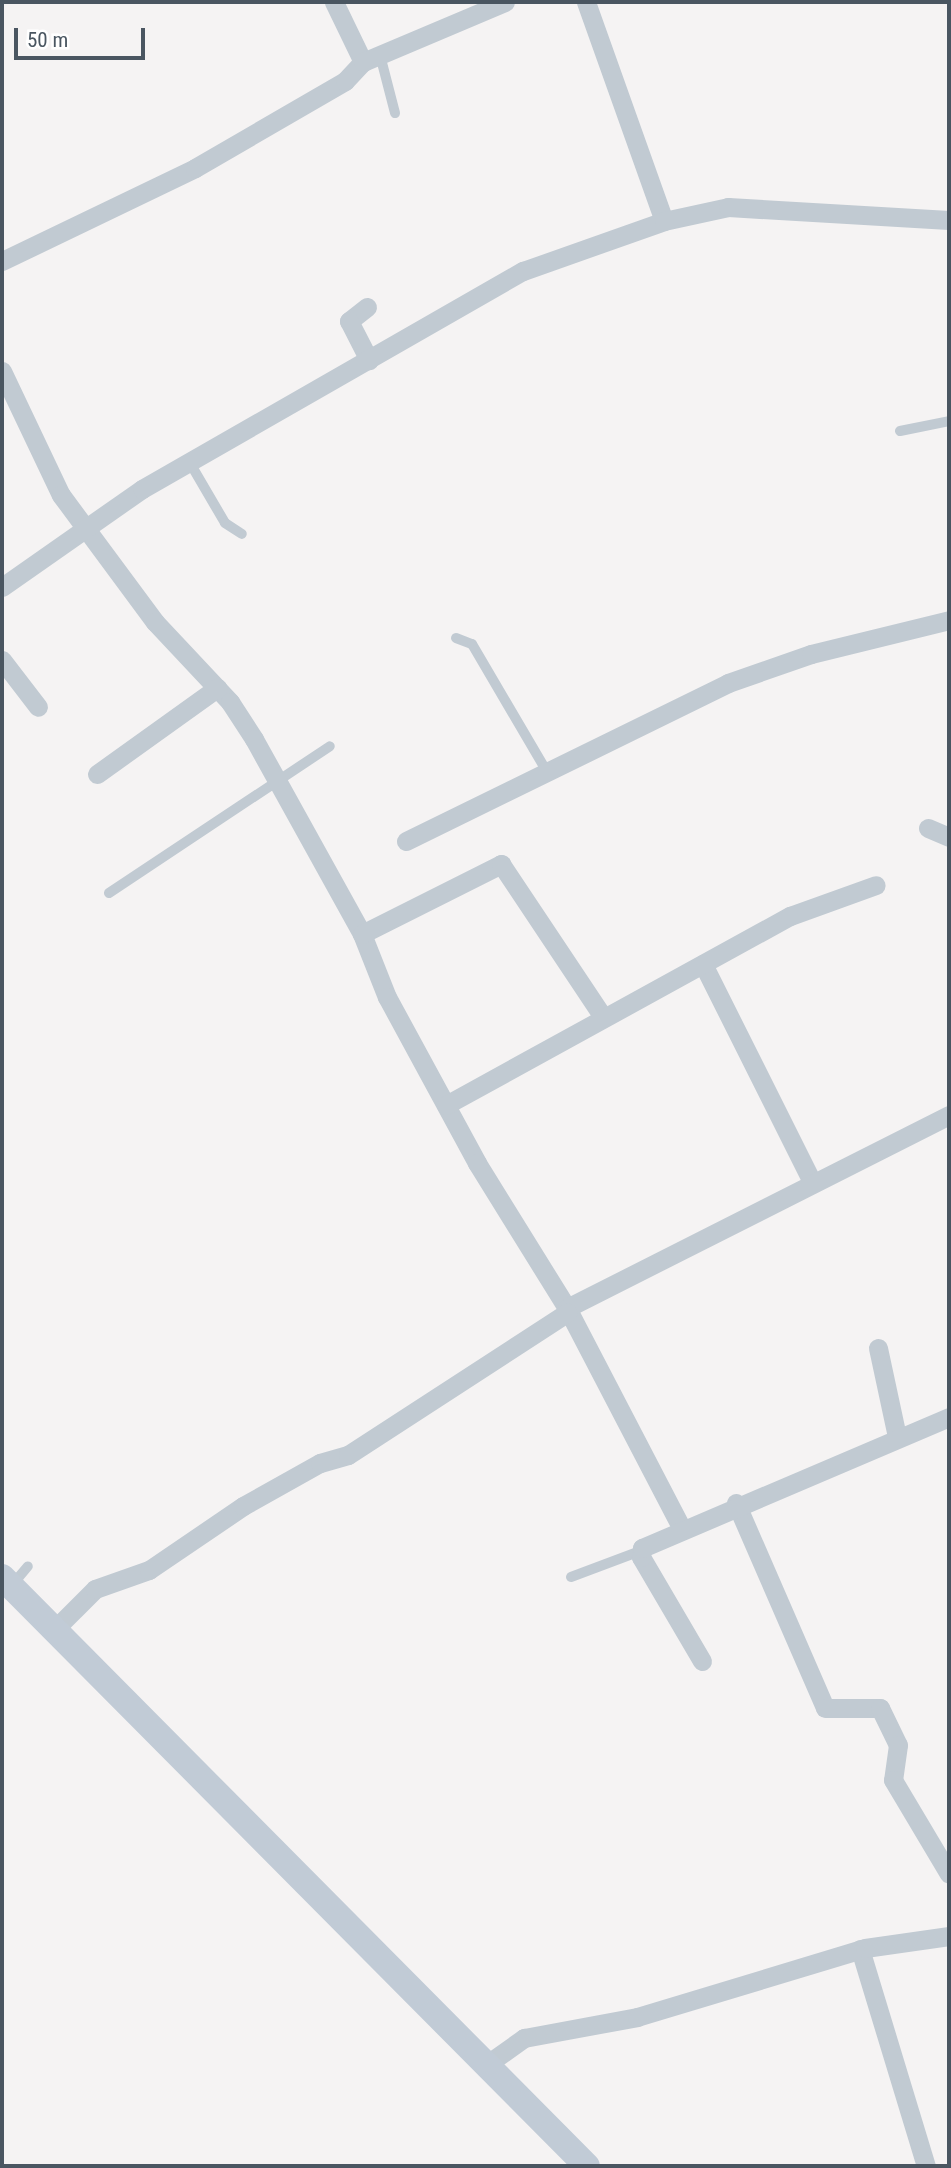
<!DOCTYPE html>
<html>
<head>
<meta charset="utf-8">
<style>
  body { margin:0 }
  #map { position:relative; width:951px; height:2168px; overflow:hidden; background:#f5f3f3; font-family:"Roboto Condensed",sans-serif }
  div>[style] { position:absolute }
  .lane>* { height:10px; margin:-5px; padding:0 5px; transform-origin:5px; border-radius:5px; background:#c1cad2 }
  .street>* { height:19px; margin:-9.5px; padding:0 9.5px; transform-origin:9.5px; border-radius:9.5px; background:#c1cad2 }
  .secondary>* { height:26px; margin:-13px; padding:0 13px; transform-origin:13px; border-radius:13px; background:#c1cbd6 }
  span { translate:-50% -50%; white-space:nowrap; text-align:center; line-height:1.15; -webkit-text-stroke:5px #fff; paint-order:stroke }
  .frame { position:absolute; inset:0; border:4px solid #4a5661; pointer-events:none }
  .scale { position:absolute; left:14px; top:28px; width:131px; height:32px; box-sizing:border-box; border:4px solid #4a5661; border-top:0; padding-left:9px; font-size:21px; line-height:24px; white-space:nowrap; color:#4a5661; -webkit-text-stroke:5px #fff; paint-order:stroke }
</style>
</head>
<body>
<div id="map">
  <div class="lane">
    <div style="left:380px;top:55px;width:60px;rotate:75.5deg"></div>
    <div style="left:900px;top:431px;width:50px;rotate:-11.5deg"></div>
    <div style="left:190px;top:463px;width:69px;rotate:59.7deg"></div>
    <div style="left:225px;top:523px;width:20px;rotate:33deg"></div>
    <div style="left:456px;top:638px;width:17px;rotate:21deg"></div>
    <div style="left:472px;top:644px;width:146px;rotate:59.6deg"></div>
    <div style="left:109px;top:893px;width:265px;rotate:-33.6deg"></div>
    <div style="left:571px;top:1577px;width:74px;rotate:-20.6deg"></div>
    <div style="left:13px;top:1584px;width:23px;rotate:-50deg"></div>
  </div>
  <div class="street">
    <div style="left:334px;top:2px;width:67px;rotate:64.2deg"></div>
    <div style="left:586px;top:2px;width:232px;rotate:70.4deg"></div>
    <div style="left:2px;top:261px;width:214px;rotate:-25.7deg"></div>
    <div style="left:195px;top:168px;width:173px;rotate:-30.1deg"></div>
    <div style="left:345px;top:81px;width:26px;rotate:-47deg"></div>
    <div style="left:363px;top:62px;width:154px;rotate:-22.9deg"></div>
    <div style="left:367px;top:307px;width:23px;rotate:142deg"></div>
    <div style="left:349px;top:321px;width:44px;rotate:62.9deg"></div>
    <div style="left:2px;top:371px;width:137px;rotate:64.6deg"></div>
    <div style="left:61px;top:495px;width:158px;rotate:53.5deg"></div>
    <div style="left:155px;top:622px;width:110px;rotate:46.8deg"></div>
    <div style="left:230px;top:702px;width:44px;rotate:57deg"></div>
    <div style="left:254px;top:739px;width:223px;rotate:61deg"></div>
    <div style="left:362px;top:934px;width:68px;rotate:68.4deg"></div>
    <div style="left:387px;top:997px;width:189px;rotate:61.5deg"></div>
    <div style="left:477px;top:1163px;width:171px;rotate:58.2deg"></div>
    <div style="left:567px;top:1308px;width:247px;rotate:62.5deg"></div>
    <div style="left:2px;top:587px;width:171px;rotate:-35deg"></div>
    <div style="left:142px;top:489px;width:439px;rotate:-29.8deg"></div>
    <div style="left:523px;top:271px;width:150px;rotate:-19.5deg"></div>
    <div style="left:664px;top:221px;width:66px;rotate:-12.3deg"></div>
    <div style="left:728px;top:207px;width:221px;rotate:3.4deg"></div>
    <div style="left:2px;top:660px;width:59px;rotate:52.5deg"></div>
    <div style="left:97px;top:774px;width:148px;rotate:-35.6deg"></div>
    <div style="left:928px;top:828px;width:23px;rotate:23deg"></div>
    <div style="left:406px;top:841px;width:359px;rotate:-26.1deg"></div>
    <div style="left:728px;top:683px;width:88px;rotate:-19.3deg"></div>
    <div style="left:811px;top:654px;width:142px;rotate:-13.8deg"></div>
    <div style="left:362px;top:934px;width:156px;rotate:-26.7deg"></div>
    <div style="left:501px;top:864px;width:184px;rotate:56.3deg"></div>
    <div style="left:703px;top:964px;width:244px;rotate:63.4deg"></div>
    <div style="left:446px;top:1105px;width:393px;rotate:-28.8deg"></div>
    <div style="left:790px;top:916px;width:91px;rotate:-19.8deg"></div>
    <div style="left:567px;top:1308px;width:428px;rotate:-26.8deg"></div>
    <div style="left:878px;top:1348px;width:91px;rotate:77.9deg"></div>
    <div style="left:736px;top:1503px;width:223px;rotate:66.5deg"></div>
    <div style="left:825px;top:1708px;width:55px"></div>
    <div style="left:880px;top:1708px;width:41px;rotate:64.1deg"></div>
    <div style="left:898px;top:1745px;width:35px;rotate:98deg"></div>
    <div style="left:893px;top:1780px;width:109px;rotate:59.2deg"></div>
    <div style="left:54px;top:1630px;width:58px;rotate:-45deg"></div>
    <div style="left:95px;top:1589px;width:57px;rotate:-19.4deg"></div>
    <div style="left:149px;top:1570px;width:114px;rotate:-34.2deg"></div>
    <div style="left:243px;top:1506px;width:88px;rotate:-29.2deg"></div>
    <div style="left:320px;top:1463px;width:29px;rotate:-16deg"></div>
    <div style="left:348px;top:1455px;width:262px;rotate:-33deg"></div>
    <div style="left:702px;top:1661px;width:121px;rotate:-120.4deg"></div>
    <div style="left:641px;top:1557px;width:9px;rotate:-84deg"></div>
    <div style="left:642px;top:1548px;width:334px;rotate:-23.1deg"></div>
    <div style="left:860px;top:1949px;width:227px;rotate:73.1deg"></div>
    <div style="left:486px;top:2065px;width:47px;rotate:-35.4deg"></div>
    <div style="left:524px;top:2038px;width:115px;rotate:-10.5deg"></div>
    <div style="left:637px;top:2017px;width:238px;rotate:-16.8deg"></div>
    <div style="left:865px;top:1948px;width:85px;rotate:-8.1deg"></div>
  </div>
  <div class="secondary">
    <div style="left:2px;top:1577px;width:830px;rotate:45.2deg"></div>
  </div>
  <div class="frame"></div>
  <div class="scale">50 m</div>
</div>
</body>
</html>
